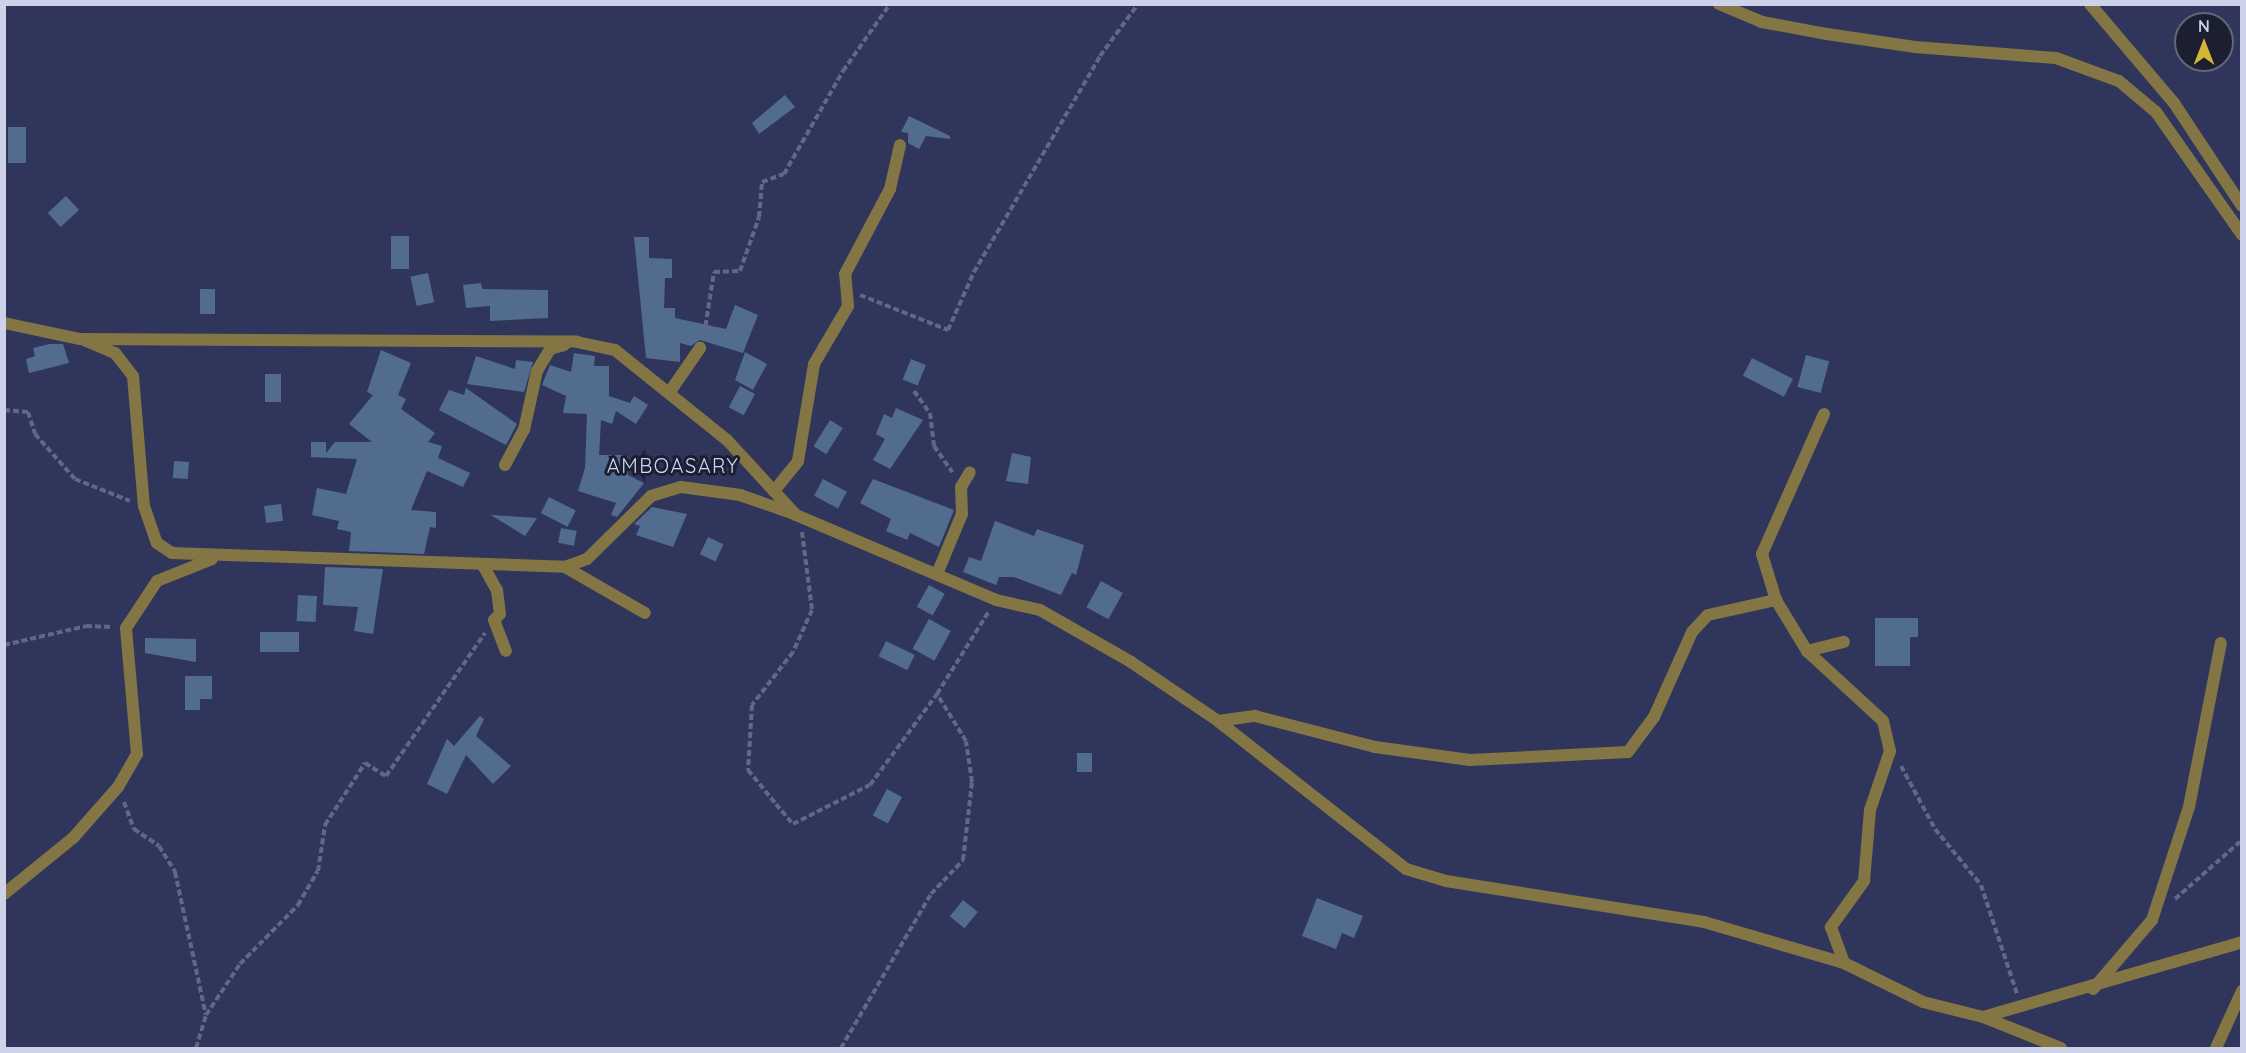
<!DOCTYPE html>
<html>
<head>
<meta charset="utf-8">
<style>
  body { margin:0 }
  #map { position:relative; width:2246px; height:1053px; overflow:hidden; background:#30365b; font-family:Quicksand,sans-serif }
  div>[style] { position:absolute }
  .building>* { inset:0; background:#516c8f; transform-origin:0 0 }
  .path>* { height:4px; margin-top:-2px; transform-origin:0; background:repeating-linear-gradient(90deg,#616787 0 6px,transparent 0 9px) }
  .minor>* { height:12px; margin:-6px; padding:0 6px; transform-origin:6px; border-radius:6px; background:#837644 }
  span { translate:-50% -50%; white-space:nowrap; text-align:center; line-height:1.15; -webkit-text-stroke:6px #1c1f30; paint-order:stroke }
  .neighbourhood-label { font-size:20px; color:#cfd6fb; letter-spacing:1.5px }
  .frame { position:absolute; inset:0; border:6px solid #cdd2e9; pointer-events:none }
  .north { position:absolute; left:2174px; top:12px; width:60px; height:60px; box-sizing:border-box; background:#1c1f30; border:2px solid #63677a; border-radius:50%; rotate:0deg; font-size:16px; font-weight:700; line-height:24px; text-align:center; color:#cdd2e9 }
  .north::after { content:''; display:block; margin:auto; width:21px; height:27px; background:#d3b635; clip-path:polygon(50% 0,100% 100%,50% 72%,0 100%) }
</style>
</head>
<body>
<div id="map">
  <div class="building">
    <div style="clip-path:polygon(785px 95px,795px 107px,759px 134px,752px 123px)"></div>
    <div style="clip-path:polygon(909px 116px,950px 136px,950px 139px,926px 136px,919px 149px,908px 143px,908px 133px,901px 132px)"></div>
    <div style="left:8px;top:127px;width:18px;height:36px"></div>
    <div style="left:66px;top:196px;width:19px;height:25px;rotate:47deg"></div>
    <div style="left:391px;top:236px;width:18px;height:33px"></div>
    <div style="clip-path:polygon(634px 237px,649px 237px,649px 258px,672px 259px,672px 278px,665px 278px,664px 308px,675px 308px,675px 318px,726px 329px,735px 305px,758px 315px,743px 353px,700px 340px,691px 346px,680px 343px,680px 362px,646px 358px)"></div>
    <div style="left:428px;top:273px;width:30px;height:18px;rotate:78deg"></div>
    <div style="clip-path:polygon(481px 283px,482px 289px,548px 290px,548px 318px,490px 321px,490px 306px,466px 308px,463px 285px)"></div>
    <div style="left:200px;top:289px;width:15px;height:25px"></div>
    <div style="clip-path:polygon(49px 344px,63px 344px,69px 363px,29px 373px,26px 359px,35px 356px,33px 348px)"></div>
    <div style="clip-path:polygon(381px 350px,411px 363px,398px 395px,406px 399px,401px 409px,435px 433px,428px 442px,442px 446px,438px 458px,470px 473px,463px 487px,427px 471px,411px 510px,436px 512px,436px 528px,430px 527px,424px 554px,349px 551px,351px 532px,337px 529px,339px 521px,312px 515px,317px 488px,346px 494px,357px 459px,311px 457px,311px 442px,326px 442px,326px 453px,335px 442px,372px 442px,349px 424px,373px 395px,367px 392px)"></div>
    <div style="clip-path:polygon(745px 352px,767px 364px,753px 390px,735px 380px)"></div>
    <div style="clip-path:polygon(574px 353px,595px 356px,594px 366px,609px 366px,609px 396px,630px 403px,634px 396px,648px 405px,636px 424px,616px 411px,612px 424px,601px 420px,599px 455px,628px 455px,628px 475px,644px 483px,617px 517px,611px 515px,616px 503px,578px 491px,585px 468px,587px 414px,563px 413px,566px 396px,542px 385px,550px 365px,571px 372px)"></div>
    <div style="left:1806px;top:355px;width:24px;height:33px;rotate:15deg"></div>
    <div style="clip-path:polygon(476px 356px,515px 369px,516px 360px,533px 362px,524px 392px,467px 384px)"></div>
    <div style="left:1752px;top:358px;width:46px;height:20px;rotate:27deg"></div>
    <div style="left:911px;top:359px;width:16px;height:22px;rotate:22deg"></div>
    <div style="left:265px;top:374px;width:16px;height:28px"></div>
    <div style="left:740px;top:386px;width:17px;height:24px;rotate:28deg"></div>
    <div style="clip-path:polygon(466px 388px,517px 424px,506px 445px,439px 410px,449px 390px,464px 395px)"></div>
    <div style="clip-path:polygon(896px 408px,923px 420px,890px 469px,873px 460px,885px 439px,876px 434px,884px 414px,892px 418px)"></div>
    <div style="left:830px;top:420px;width:15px;height:31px;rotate:32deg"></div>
    <div style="clip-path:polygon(1012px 453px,1031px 457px,1028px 484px,1006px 481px)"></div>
    <div style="left:174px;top:461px;width:15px;height:17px;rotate:4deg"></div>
    <div style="left:823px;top:479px;width:27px;height:19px;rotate:28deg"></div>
    <div style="clip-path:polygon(873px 479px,954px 510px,939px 547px,910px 533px,907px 540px,886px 531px,891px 519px,860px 503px)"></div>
    <div style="left:549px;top:497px;width:30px;height:18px;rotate:27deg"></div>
    <div style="left:281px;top:504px;width:17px;height:17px;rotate:83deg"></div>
    <div style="clip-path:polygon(652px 507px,687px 514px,673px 547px,636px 535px,640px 526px,634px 524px)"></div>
    <div style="clip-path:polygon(491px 515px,537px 518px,525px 536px)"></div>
    <div style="clip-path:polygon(995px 521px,1034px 536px,1037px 529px,1084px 545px,1076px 575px,1072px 573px,1061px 595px,1014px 577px,999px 577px,996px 585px,963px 572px,969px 557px,981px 561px)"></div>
    <div style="left:561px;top:528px;width:16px;height:15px;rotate:11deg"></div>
    <div style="left:708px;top:537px;width:17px;height:19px;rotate:25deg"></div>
    <div style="clip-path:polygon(325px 567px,383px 569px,373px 634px,354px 631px,358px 607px,323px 605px)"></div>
    <div style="left:1101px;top:581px;width:25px;height:30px;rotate:29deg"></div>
    <div style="left:929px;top:585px;width:18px;height:25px;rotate:29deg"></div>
    <div style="left:298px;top:595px;width:19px;height:26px;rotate:3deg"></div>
    <div style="clip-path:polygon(1875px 618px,1918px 618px,1918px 637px,1910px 637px,1910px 666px,1875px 666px)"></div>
    <div style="left:929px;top:619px;width:25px;height:34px;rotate:29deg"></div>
    <div style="left:299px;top:632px;width:20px;height:39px;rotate:90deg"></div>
    <div style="clip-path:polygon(145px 638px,196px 639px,196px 662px,145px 653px)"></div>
    <div style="left:886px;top:641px;width:32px;height:17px;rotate:26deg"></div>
    <div style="clip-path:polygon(185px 676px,212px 676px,212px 699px,200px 699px,200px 710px,185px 710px)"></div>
    <div style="clip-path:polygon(480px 716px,484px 719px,476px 736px,511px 766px,493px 784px,466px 755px,447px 794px,427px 784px,447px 739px,454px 746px)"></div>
    <div style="left:1077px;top:753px;width:15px;height:19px"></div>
    <div style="left:887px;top:789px;width:17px;height:30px;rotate:28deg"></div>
    <div style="clip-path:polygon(1317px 898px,1363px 916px,1354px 938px,1342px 933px,1336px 949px,1302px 936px)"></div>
    <div style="left:963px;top:900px;width:19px;height:21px;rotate:39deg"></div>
  </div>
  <div class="path">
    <div style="left:860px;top:295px;width:95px;rotate:21.7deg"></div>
    <div style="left:948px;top:330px;width:64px;rotate:-65.9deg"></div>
    <div style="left:974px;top:272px;width:250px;rotate:-59.7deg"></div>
    <div style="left:1100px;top:56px;width:64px;rotate:-53.8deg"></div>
    <div style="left:704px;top:335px;width:64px;rotate:-81deg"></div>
    <div style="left:714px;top:272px;width:26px;rotate:-2deg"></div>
    <div style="left:740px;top:271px;width:57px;rotate:-70.6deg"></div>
    <div style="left:759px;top:217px;width:35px;rotate:-85deg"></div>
    <div style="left:762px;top:182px;width:23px;rotate:-20deg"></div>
    <div style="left:784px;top:174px;width:119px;rotate:-60.2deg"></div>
    <div style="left:843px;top:71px;width:82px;rotate:-55deg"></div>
    <div style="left:914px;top:391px;width:27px;rotate:54deg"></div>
    <div style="left:930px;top:413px;width:33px;rotate:83deg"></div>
    <div style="left:934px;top:446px;width:32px;rotate:55deg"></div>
    <div style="left:4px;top:410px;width:24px;rotate:5deg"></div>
    <div style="left:28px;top:412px;width:23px;rotate:72deg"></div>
    <div style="left:35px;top:434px;width:60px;rotate:48.4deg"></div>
    <div style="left:75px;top:479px;width:59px;rotate:21.8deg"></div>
    <div style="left:802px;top:532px;width:79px;rotate:82.7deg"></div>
    <div style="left:812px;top:610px;width:46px;rotate:114.3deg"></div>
    <div style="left:793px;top:652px;width:67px;rotate:127.7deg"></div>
    <div style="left:752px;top:705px;width:65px;rotate:93.5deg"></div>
    <div style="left:748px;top:770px;width:44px;rotate:50.5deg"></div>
    <div style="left:776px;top:804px;width:26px;rotate:50deg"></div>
    <div style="left:793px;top:824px;width:86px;rotate:-26.9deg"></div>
    <div style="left:870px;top:785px;width:113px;rotate:-53.6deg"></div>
    <div style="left:4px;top:645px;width:84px;rotate:-13deg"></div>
    <div style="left:86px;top:626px;width:27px;rotate:2deg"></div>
    <div style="left:1901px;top:766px;width:72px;rotate:61.6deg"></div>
    <div style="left:1935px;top:829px;width:72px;rotate:50.6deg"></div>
    <div style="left:1981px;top:885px;width:115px;rotate:71.7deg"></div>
    <div style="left:124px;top:802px;width:29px;rotate:70deg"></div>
    <div style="left:134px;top:829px;width:30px;rotate:34deg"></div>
    <div style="left:159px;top:846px;width:31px;rotate:58deg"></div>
    <div style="left:175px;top:872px;width:146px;rotate:77.8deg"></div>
    <div style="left:2175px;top:899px;width:89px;rotate:-41.4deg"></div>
    <div style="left:196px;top:1048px;width:34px;rotate:-73deg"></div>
    <div style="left:206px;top:1015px;width:61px;rotate:-56.3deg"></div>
    <div style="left:240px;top:964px;width:83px;rotate:-45.5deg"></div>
    <div style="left:298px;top:905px;width:39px;rotate:-60deg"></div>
    <div style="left:318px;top:871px;width:47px;rotate:-81.3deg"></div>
    <div style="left:325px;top:825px;width:74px;rotate:-57.2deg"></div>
    <div style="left:365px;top:763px;width:25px;rotate:32deg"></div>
    <div style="left:386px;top:776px;width:174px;rotate:-55.3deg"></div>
    <div style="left:841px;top:1048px;width:178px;rotate:-59.7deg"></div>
    <div style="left:931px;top:894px;width:47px;rotate:-46.7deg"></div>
    <div style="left:963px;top:860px;width:79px;rotate:-83.4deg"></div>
    <div style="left:972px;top:782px;width:41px;rotate:-98.3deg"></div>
    <div style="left:966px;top:741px;width:55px;rotate:-121.7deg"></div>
    <div style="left:937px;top:694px;width:98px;rotate:-57.9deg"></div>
  </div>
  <div class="minor">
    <div style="left:1719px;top:4px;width:47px;rotate:22.7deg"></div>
    <div style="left:1762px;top:22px;width:66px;rotate:10.5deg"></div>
    <div style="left:1827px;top:34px;width:89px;rotate:8.4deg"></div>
    <div style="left:1915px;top:47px;width:141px;rotate:4.5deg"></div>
    <div style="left:2056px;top:58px;width:67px;rotate:20.1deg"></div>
    <div style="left:2119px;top:81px;width:48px;rotate:40deg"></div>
    <div style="left:2156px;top:112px;width:150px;rotate:55deg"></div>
    <div style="left:2090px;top:4px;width:130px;rotate:49.7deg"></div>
    <div style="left:2174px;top:103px;width:123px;rotate:56.6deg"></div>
    <div style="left:4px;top:323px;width:78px;rotate:11.9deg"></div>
    <div style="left:80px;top:339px;width:497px;rotate:0.3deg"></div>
    <div style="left:577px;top:342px;width:39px;rotate:12deg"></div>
    <div style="left:615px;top:350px;width:144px;rotate:38.8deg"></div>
    <div style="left:727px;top:440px;width:102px;rotate:47.4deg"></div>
    <div style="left:796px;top:515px;width:217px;rotate:23deg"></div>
    <div style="left:996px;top:600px;width:45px;rotate:12.8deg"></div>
    <div style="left:1040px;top:610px;width:105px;rotate:29.7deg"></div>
    <div style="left:1131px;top:662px;width:105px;rotate:34.1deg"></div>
    <div style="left:1218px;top:721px;width:239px;rotate:38.2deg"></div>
    <div style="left:1406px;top:869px;width:42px;rotate:16.7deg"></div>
    <div style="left:1446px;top:881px;width:261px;rotate:9deg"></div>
    <div style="left:1704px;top:922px;width:146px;rotate:16.3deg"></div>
    <div style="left:1844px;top:963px;width:88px;rotate:26.3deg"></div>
    <div style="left:1923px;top:1002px;width:62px;rotate:14deg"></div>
    <div style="left:1983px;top:1017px;width:84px;rotate:21.7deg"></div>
    <div style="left:84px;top:340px;width:34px;rotate:23deg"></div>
    <div style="left:115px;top:353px;width:29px;rotate:52deg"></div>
    <div style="left:133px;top:376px;width:130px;rotate:85.2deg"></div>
    <div style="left:144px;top:506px;width:39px;rotate:71deg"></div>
    <div style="left:157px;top:543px;width:18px;rotate:34deg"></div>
    <div style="left:172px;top:553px;width:393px;rotate:2deg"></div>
    <div style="left:565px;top:567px;width:23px;rotate:-20deg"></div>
    <div style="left:587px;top:559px;width:90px;rotate:-44.5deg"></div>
    <div style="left:651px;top:496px;width:31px;rotate:-17deg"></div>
    <div style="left:681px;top:487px;width:60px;rotate:7.7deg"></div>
    <div style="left:740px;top:495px;width:57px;rotate:19.4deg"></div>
    <div style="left:669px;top:393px;width:55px;rotate:-55.4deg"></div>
    <div style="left:1824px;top:414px;width:153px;rotate:113.9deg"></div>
    <div style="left:1762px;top:554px;width:48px;rotate:73.1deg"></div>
    <div style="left:1776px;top:600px;width:60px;rotate:58.7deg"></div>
    <div style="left:1807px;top:651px;width:38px;rotate:-14deg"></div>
    <div style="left:505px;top:465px;width:40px;rotate:-62deg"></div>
    <div style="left:524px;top:430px;width:60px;rotate:-77.6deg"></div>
    <div style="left:537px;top:371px;width:26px;rotate:-59deg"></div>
    <div style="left:550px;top:349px;width:15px;rotate:-16deg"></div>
    <div style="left:774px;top:491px;width:38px;rotate:-51deg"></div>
    <div style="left:798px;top:461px;width:98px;rotate:-80.6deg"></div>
    <div style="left:814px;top:364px;width:67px;rotate:-59.6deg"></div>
    <div style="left:848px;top:306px;width:32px;rotate:-95deg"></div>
    <div style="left:845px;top:274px;width:96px;rotate:-62.1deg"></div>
    <div style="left:890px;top:189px;width:45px;rotate:-77.2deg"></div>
    <div style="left:484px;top:567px;width:26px;rotate:61deg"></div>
    <div style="left:497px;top:590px;width:24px;rotate:83deg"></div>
    <div style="left:500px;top:614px;width:8px;rotate:135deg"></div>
    <div style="left:494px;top:620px;width:33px;rotate:69deg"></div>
    <div style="left:565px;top:567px;width:92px;rotate:29.9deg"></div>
    <div style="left:937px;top:574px;width:65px;rotate:-67.4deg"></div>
    <div style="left:962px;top:514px;width:27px;rotate:-92deg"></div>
    <div style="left:961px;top:487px;width:17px;rotate:-59deg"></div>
    <div style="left:1807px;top:651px;width:103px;rotate:42.6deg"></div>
    <div style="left:1883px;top:721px;width:31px;rotate:77deg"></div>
    <div style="left:1890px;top:751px;width:62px;rotate:108.7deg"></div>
    <div style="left:1870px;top:810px;width:71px;rotate:94.8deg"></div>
    <div style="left:1864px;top:881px;width:57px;rotate:125.7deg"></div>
    <div style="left:1831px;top:927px;width:38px;rotate:70deg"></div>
    <div style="left:1218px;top:721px;width:37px;rotate:-8deg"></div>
    <div style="left:1255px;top:716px;width:124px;rotate:14.5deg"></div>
    <div style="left:1375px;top:747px;width:96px;rotate:7.8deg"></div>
    <div style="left:1470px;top:760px;width:158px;rotate:-2.9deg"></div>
    <div style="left:1628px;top:752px;width:44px;rotate:-53.4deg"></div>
    <div style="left:1654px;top:717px;width:93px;rotate:-65.9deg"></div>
    <div style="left:1692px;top:632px;width:23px;rotate:-47deg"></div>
    <div style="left:1708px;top:615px;width:70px;rotate:-12.4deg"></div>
    <div style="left:4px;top:894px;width:89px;rotate:-39.1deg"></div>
    <div style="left:73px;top:838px;width:68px;rotate:-48.6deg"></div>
    <div style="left:118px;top:787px;width:38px;rotate:-60deg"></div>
    <div style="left:137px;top:754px;width:126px;rotate:-95deg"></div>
    <div style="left:126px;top:628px;width:56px;rotate:-56.6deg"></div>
    <div style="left:157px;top:581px;width:59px;rotate:-21.8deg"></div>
    <div style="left:2093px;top:989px;width:91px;rotate:-49.5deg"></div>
    <div style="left:2152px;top:920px;width:119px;rotate:-71.9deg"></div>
    <div style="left:2189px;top:807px;width:167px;rotate:-79deg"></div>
    <div style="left:1983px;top:1017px;width:270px;rotate:-16.1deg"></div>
    <div style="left:2216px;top:1048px;width:63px;rotate:-65.5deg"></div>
  </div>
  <div class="neighbourhood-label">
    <span style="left:673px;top:465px">AMBOASARY</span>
  </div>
  <div class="frame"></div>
  <div class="north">N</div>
</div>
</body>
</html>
